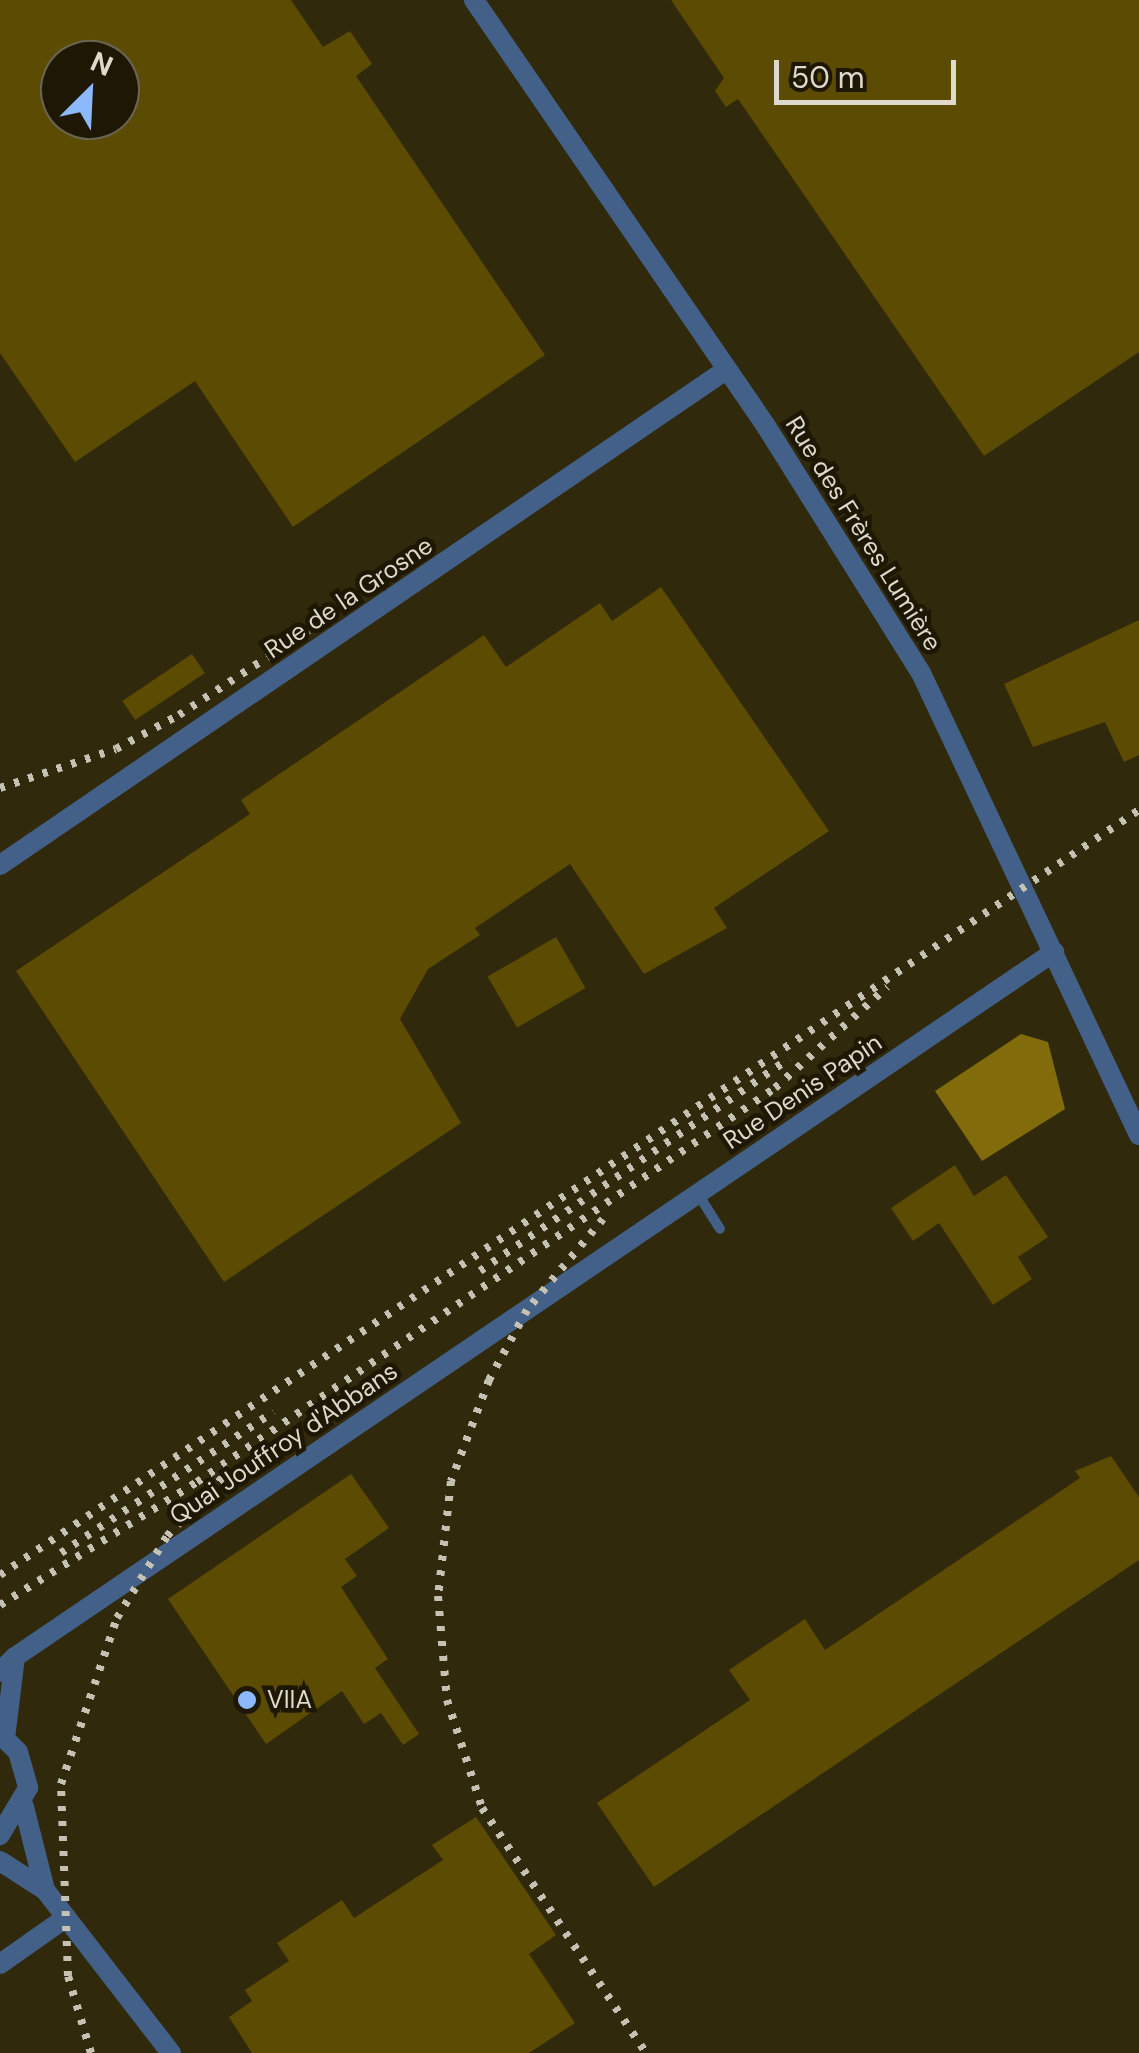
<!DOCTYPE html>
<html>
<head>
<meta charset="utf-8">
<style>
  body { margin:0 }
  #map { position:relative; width:1139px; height:2053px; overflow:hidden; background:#26200a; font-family:"DM Sans",sans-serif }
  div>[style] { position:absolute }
  .built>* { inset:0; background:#31290b }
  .water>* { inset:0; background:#816b0a }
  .building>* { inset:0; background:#5c4b02; transform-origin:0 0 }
  .lane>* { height:10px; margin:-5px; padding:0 5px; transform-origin:5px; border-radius:5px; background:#436089 }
  .street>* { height:20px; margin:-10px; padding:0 10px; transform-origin:10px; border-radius:10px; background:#436089 }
  .rail>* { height:8px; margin-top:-4px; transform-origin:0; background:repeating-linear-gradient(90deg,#c5c1b3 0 5px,transparent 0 15px) }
  .dots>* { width:28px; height:28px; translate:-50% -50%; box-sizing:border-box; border:5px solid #1d1703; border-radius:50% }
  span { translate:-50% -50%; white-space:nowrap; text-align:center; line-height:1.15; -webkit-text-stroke:9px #1d1703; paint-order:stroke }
  .street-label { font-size:25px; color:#ddd9cc }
  .poi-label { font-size:25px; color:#ddd9cc }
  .left { translate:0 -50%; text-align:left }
  .north { position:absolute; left:40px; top:40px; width:100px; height:100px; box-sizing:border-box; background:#1d1703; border:2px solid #6a6553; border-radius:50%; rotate:24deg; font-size:28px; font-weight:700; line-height:40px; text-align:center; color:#ddd9cc }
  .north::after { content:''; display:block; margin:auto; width:35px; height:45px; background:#8bb9fc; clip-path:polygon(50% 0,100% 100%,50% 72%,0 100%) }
  .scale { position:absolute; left:774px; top:60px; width:182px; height:45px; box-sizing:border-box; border:5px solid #ddd9cc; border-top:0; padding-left:12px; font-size:30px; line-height:35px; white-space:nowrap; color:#ddd9cc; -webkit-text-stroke:8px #1d1703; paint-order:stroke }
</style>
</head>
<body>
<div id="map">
  <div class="built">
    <div style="clip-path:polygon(evenodd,0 0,1139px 0,1139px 2053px,0 2053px,0 0,60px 60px,120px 60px,120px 120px,60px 120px,60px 60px)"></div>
  </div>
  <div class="water">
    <div style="clip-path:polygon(1021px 1034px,1048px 1042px,1065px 1109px,982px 1161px,935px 1091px)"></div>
  </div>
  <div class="building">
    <div style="clip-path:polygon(evenodd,0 0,291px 0,323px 47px,350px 31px,372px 64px,356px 76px,545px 355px,293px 527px,195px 381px,75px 462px,0 353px,0 0,60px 60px,120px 60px,120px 120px,60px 120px,60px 60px)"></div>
    <div style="clip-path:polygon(671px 0,1139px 0,1139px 352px,984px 456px,738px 99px,726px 107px,715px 91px,724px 78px)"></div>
    <div style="clip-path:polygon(661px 587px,829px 831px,714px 908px,727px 928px,644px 974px,570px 864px,475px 928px,480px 935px,428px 969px,400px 1019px,461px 1123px,224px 1282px,16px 971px,250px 814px,241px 800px,484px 635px,506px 667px,600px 603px,612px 621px)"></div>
    <div style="clip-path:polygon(1139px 620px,1139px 755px,1124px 762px,1105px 722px,1033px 747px,1004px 684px)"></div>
    <div style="left:192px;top:654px;width:23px;height:84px;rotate:56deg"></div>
    <div style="left:556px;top:937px;width:59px;height:79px;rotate:60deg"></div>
    <div style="clip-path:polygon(955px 1165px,974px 1196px,1006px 1175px,1048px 1237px,1018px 1257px,1032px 1279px,993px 1305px,939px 1223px,913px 1241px,891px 1208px)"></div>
    <div style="clip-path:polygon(1111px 1456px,1139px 1497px,1139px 1560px,654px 1887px,597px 1803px,750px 1700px,729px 1670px,805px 1619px,825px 1650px,1080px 1478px,1075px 1471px)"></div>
    <div style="clip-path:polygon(351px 1474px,389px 1528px,345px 1559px,357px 1576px,341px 1587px,388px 1659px,375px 1668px,419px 1734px,403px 1745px,381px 1713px,364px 1724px,342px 1691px,266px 1744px,168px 1599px)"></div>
    <div style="clip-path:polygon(476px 1817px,556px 1935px,529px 1954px,575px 2023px,529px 2053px,252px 2053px,229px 2017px,252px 2001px,245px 1990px,289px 1961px,277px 1943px,342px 1900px,354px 1918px,443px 1860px,432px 1845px)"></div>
  </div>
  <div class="lane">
    <div style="left:698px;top:1194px;width:41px;rotate:57.8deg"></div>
  </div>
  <div class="street">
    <div style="left:474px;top:0;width:516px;rotate:55.57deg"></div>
    <div style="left:766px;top:426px;width:292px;rotate:57.9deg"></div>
    <div style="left:921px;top:673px;width:511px;rotate:64.74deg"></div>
    <div style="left:0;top:865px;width:879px;rotate:-34.29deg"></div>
    <div style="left:15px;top:1657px;width:1256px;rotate:-34.16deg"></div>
    <div style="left:0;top:1672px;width:21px;rotate:-45deg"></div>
    <div style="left:15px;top:1657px;width:82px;rotate:97deg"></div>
    <div style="left:0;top:1734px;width:25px;rotate:45deg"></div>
    <div style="left:18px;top:1752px;width:37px;rotate:74deg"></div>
    <div style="left:28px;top:1788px;width:55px;rotate:120.8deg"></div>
    <div style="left:0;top:1861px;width:54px;rotate:32.8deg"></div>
    <div style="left:45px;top:1890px;width:86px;rotate:-104.2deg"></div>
    <div style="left:45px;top:1890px;width:206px;rotate:52.3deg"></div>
    <div style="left:0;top:1964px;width:78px;rotate:-35.1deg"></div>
  </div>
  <div class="rail">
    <div style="left:0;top:788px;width:122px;rotate:-18.6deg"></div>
    <div style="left:116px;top:749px;width:72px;rotate:-28.4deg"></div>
    <div style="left:179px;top:715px;width:303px;rotate:-33.2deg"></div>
    <div style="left:603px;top:1219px;width:119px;rotate:129.9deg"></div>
    <div style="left:527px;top:1310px;width:80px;rotate:118.5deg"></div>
    <div style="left:489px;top:1380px;width:108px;rotate:110.6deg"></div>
    <div style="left:451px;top:1481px;width:116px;rotate:96.4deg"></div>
    <div style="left:438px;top:1596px;width:104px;rotate:85.1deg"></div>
    <div style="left:447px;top:1700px;width:114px;rotate:72deg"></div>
    <div style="left:482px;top:1808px;width:295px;rotate:56.2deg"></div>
    <div style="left:480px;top:1271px;width:375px;rotate:-34.5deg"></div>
    <div style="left:61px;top:1553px;width:255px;rotate:-33.6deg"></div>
    <div style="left:0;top:1575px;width:1372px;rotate:-33.89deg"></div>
    <div style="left:0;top:1605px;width:232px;rotate:-32deg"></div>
    <div style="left:197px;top:1482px;width:700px;rotate:-34.28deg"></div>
    <div style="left:775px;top:1088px;width:151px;rotate:-42deg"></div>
    <div style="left:91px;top:2053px;width:80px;rotate:-106.6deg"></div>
    <div style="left:68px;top:1976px;width:192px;rotate:-92.1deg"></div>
    <div style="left:61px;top:1784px;width:175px;rotate:-71.4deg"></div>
    <div style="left:117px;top:1618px;width:96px;rotate:-58.6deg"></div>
    <div style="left:167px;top:1536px;width:83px;rotate:-46.5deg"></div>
  </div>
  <div class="dots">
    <div style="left:247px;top:1700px;background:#8bb9fc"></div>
  </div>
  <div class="street-label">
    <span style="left:863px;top:534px;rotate:58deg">Rue des Frères Lumière</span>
    <span style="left:349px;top:598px;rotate:-34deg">Rue de la Grosne</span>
    <span style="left:803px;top:1092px;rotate:-34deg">Rue Denis Papin</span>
    <span style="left:284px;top:1444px;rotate:-34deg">Quai Jouffroy d'Abbans</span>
  </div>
  <div class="poi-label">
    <span class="left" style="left:267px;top:1700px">VIIA</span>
  </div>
  <div class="north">N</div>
  <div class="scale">50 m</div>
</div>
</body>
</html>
